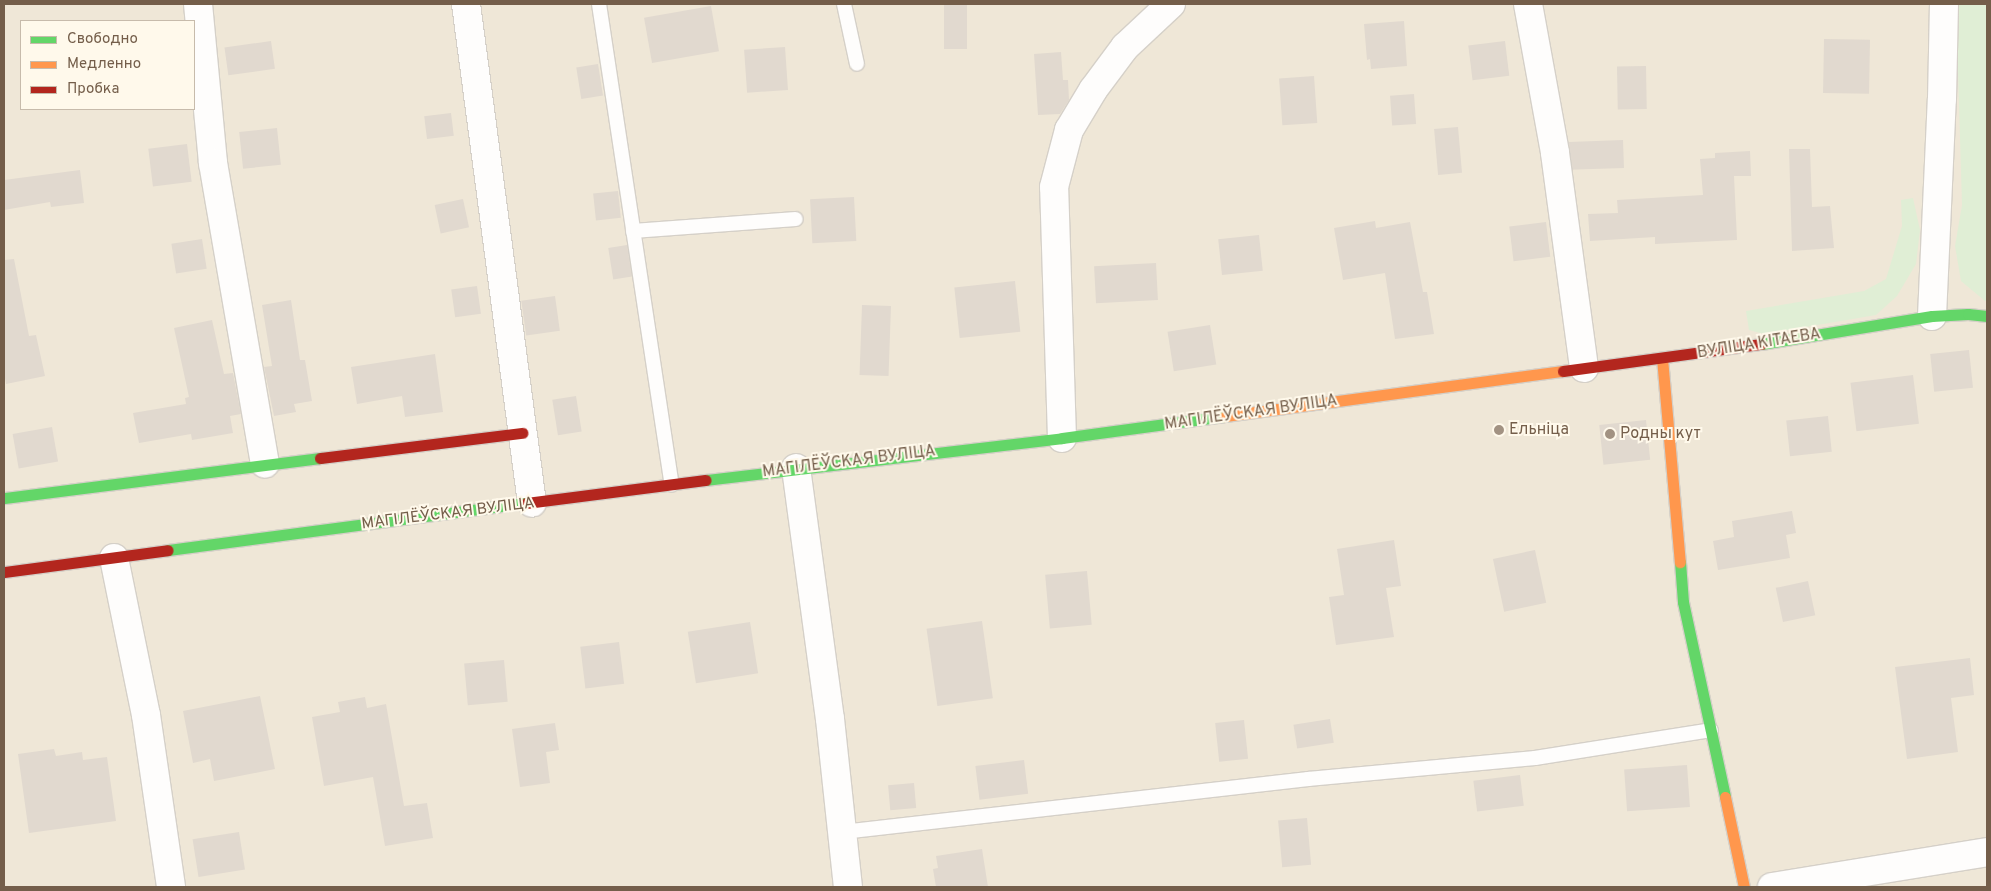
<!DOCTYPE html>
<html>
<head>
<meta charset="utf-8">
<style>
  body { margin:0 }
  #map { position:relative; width:1991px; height:891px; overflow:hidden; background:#f6f3ea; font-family:Overpass,sans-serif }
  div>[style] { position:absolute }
  .residential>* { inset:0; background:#efe7d7 }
  .green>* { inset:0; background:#e0eed5 }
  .building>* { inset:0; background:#e1d9cf; transform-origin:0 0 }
  .roads { filter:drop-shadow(1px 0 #d5d0c8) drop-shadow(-1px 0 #d5d0c8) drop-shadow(0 1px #d5d0c8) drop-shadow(0 -1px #d5d0c8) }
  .lane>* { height:14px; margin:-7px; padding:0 7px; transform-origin:7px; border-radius:7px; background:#fefdfc }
  .street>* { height:28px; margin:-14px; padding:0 14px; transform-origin:14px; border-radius:14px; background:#fefdfc }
  .fast>* { height:11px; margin:-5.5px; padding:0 5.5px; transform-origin:5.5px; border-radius:5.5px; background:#63d668 }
  .slow>* { height:11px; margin:-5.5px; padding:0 5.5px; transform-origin:5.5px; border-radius:5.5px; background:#ff974d }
  .jam>* { height:11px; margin:-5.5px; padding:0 5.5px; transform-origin:5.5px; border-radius:5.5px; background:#b3261e }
  .dots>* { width:14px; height:14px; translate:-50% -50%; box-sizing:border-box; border:2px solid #fff9eb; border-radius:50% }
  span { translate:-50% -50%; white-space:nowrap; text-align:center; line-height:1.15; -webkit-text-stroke:4px #fff9eb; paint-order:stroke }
  .street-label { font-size:16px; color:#745e4a }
  .poi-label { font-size:16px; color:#745e4a }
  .left { translate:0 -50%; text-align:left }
  .frame { position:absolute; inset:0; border:5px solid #745e4a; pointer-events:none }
  .legend { position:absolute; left:20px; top:20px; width:175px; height:90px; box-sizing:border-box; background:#fff9eb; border:1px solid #c7bbab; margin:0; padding:6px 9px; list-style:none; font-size:15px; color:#745e4a }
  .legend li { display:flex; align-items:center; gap:10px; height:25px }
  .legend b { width:25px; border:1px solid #c7bbab }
</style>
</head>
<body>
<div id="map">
  <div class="residential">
    <div style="clip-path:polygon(evenodd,4px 4px,1987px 4px,1987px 887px,4px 887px,4px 4px,21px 21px,194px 21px,194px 109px,21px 109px,21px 21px)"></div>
  </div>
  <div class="green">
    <div style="clip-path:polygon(1956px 4px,1987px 4px,1987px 300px,1985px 301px,1961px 281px,1955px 246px,1962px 205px)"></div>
    <div style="clip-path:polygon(1913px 198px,1920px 230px,1916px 264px,1897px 296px,1876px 315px,1764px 334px,1749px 330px,1746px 311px,1864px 291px,1886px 279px,1902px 226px,1901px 200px)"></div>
  </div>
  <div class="building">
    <div style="left:944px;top:4px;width:23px;height:45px"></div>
    <div style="left:711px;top:6px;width:46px;height:68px;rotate:80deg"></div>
    <div style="clip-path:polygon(1404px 21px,1407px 66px,1371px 69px,1370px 59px,1367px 60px,1364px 24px)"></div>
    <div style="left:1824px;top:39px;width:46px;height:54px;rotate:1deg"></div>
    <div style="left:271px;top:41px;width:28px;height:47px;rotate:82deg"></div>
    <div style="left:1505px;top:41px;width:35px;height:37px;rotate:83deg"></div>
    <div style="left:785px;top:47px;width:43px;height:41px;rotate:86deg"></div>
    <div style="clip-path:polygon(1061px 52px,1063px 80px,1068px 80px,1069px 100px,1060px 114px,1038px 115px,1034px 54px)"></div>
    <div style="left:598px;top:64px;width:32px;height:22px;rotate:81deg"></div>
    <div style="left:1646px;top:66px;width:43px;height:29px;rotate:89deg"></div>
    <div style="left:1314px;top:76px;width:47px;height:35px;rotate:86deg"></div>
    <div style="left:1414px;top:94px;width:30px;height:24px;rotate:86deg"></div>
    <div style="left:451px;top:113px;width:23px;height:27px;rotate:83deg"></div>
    <div style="left:1458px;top:127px;width:46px;height:24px;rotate:85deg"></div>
    <div style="left:277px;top:128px;width:37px;height:38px;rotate:84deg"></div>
    <div style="left:1623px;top:140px;width:28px;height:54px;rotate:88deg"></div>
    <div style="left:187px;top:144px;width:38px;height:39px;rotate:83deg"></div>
    <div style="clip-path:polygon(1789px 149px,1810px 149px,1812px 207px,1830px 206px,1834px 248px,1792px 251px)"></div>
    <div style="clip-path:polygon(1750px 151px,1751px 176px,1734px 176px,1737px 240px,1655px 244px,1655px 237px,1590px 241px,1588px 214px,1618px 213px,1617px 200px,1703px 195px,1700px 159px,1715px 158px,1715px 153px)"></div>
    <div style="clip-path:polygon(80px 170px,84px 203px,51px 207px,50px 202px,4px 210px,4px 180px)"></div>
    <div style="left:618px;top:191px;width:27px;height:25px;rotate:84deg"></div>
    <div style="left:854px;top:197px;width:44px;height:44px;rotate:87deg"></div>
    <div style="left:463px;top:199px;width:29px;height:29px;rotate:78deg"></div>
    <div style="clip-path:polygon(1375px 221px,1376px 228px,1410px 222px,1423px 292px,1427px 292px,1434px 334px,1395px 339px,1385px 273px,1343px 280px,1334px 228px)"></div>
    <div style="left:1546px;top:222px;width:35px;height:37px;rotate:83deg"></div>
    <div style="left:1259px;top:235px;width:36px;height:41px;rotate:84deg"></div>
    <div style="left:202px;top:239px;width:30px;height:31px;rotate:81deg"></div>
    <div style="left:627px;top:245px;width:32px;height:19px;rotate:81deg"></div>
    <div style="clip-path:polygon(14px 259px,29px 336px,36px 335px,45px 376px,6px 384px,4px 372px,4px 260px)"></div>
    <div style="left:1156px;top:263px;width:37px;height:62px;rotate:87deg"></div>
    <div style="left:1015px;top:281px;width:51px;height:61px;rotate:84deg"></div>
    <div style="left:477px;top:286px;width:28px;height:26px;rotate:82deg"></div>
    <div style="left:555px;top:296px;width:35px;height:34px;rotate:82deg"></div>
    <div style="clip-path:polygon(291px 300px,300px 360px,305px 360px,312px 401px,294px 404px,296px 412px,274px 416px,264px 367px,272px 366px,262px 305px)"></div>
    <div style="left:862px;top:305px;width:29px;height:70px;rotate:2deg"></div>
    <div style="clip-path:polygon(212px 320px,224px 374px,233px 373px,241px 414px,230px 416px,233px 433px,192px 440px,191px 434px,139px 443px,133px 413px,186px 404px,185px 398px,189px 397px,174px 328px)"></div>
    <div style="left:1210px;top:325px;width:40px;height:43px;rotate:81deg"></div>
    <div style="left:1969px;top:350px;width:38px;height:39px;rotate:84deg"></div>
    <div style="clip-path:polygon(435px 354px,443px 412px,405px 417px,402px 396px,357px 404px,351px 367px)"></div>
    <div style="left:1913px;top:375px;width:49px;height:63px;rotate:83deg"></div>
    <div style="left:576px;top:396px;width:36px;height:24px;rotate:81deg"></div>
    <div style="left:1828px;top:416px;width:36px;height:42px;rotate:84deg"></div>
    <div style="left:1646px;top:420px;width:40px;height:47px;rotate:84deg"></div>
    <div style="left:52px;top:427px;width:35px;height:40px;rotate:80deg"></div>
    <div style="clip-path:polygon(1792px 511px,1796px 533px,1786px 535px,1790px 558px,1718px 570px,1713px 541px,1734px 537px,1732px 521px)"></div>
    <div style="clip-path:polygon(1394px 540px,1401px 586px,1386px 588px,1394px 637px,1336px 645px,1329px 597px,1344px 595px,1337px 549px)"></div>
    <div style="left:1535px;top:550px;width:54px;height:43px;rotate:78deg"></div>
    <div style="left:1087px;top:571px;width:54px;height:42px;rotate:85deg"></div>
    <div style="left:1808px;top:581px;width:35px;height:33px;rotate:78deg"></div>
    <div style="left:982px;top:621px;width:78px;height:56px;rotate:82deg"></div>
    <div style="left:750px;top:622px;width:52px;height:63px;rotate:81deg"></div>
    <div style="left:619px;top:642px;width:42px;height:39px;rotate:83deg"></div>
    <div style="clip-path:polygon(1970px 658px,1974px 695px,1951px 698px,1958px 752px,1907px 759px,1895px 667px)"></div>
    <div style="left:504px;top:660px;width:42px;height:40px;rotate:85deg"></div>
    <div style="clip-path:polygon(260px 696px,275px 769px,214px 781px,210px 759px,193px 763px,183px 711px)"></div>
    <div style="clip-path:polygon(365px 697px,367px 708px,386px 704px,404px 806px,427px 803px,433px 838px,385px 846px,373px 777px,324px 786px,312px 717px,340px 712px,338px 702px)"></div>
    <div style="left:1330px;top:719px;width:24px;height:37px;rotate:81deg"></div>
    <div style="left:1244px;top:720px;width:39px;height:29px;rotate:84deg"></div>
    <div style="clip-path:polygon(555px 723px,559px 750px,546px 752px,550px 783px,520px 787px,512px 729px)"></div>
    <div style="clip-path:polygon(54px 749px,56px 756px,82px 752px,83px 760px,107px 757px,116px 821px,29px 833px,18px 754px)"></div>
    <div style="left:1024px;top:760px;width:34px;height:49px;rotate:83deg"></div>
    <div style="left:1687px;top:765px;width:42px;height:63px;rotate:86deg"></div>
    <div style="left:1520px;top:775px;width:31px;height:47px;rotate:83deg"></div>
    <div style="left:914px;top:783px;width:25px;height:26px;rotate:85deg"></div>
    <div style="left:1307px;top:818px;width:47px;height:29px;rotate:85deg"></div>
    <div style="left:239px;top:832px;width:38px;height:47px;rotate:81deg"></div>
    <div style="clip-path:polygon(982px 849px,988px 887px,936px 887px,933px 869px,938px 868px,936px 856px)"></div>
  </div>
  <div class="roads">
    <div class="lane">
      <div style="left:599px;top:4px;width:486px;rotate:81.4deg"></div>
      <div style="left:844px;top:4px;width:61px;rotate:77.8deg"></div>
      <div style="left:633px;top:231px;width:163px;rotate:-4.2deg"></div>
      <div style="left:843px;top:832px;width:468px;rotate:-6.5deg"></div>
      <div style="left:1308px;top:779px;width:228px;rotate:-5.3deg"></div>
      <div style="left:1535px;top:758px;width:178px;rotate:-9deg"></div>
    </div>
    <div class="street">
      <div style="left:198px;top:4px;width:160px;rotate:84.6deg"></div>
      <div style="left:213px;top:163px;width:305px;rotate:80.2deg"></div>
      <div style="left:466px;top:4px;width:503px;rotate:82.47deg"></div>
      <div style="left:1528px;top:4px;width:151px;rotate:79.7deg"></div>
      <div style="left:1555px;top:153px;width:217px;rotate:82.3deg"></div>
      <div style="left:1932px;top:316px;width:217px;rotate:-87.4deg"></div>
      <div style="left:1942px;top:99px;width:95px;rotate:-88.8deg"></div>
      <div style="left:1062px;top:438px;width:251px;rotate:-91.8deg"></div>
      <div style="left:1054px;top:187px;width:59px;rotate:-75.3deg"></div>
      <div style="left:1069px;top:130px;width:47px;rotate:-59deg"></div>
      <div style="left:1093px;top:90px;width:54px;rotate:-53.3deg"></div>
      <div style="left:1125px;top:47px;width:63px;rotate:-43.1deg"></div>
      <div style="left:796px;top:468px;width:253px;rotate:82.3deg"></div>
      <div style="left:830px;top:719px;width:169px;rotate:83.9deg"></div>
      <div style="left:114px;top:558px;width:160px;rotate:78.5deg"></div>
      <div style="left:146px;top:715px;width:174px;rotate:81.7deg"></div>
      <div style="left:1772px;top:887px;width:218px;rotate:-9.2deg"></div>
    </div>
    <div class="fast">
      <div style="left:1761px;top:344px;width:173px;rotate:-9.3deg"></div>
      <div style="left:1932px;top:316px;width:36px;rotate:-3deg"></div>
      <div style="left:1968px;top:314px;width:19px;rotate:6deg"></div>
      <div style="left:706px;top:480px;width:358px;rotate:-6.7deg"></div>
      <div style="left:1062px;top:438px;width:164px;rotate:-7.7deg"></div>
      <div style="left:4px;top:498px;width:319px;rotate:-7.2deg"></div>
      <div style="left:168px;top:550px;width:361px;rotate:-7.5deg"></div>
      <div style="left:1680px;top:562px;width:40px;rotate:85.7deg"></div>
      <div style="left:1683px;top:602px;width:199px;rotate:77.8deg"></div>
    </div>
    <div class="slow">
      <div style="left:1662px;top:358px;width:205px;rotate:85deg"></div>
      <div style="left:1225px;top:416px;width:341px;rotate:-7.6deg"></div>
      <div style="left:1725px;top:797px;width:92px;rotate:78.1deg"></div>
    </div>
    <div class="jam">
      <div style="left:1563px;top:371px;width:200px;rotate:-7.8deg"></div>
      <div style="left:320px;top:458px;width:204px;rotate:-7.1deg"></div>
      <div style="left:526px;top:503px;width:181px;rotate:-7.3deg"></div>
      <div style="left:4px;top:572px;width:165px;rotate:-7.6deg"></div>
    </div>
  </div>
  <div class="dots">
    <div style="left:1499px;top:430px;background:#a29282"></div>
    <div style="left:1610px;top:434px;background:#a29282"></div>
  </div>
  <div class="street-label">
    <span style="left:1759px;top:344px;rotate:-9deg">ВУЛІЦА КІТАЕВА</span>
    <span style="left:1251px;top:413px;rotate:-8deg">МАГІЛЁЎСКАЯ ВУЛІЦА</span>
    <span style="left:849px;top:462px;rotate:-7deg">МАГІЛЁЎСКАЯ ВУЛІЦА</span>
    <span style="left:448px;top:514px;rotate:-7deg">МАГІЛЁЎСКАЯ ВУЛІЦА</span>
  </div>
  <div class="poi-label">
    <span class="left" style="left:1509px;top:430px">Ельніца</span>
    <span class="left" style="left:1620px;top:434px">Родны кут</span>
  </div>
  <div class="frame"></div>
  <ul class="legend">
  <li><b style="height:6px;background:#63d668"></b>Свободно</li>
  <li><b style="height:6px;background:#ff974d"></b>Медленно</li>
  <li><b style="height:6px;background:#b3261e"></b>Пробка</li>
  </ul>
</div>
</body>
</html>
